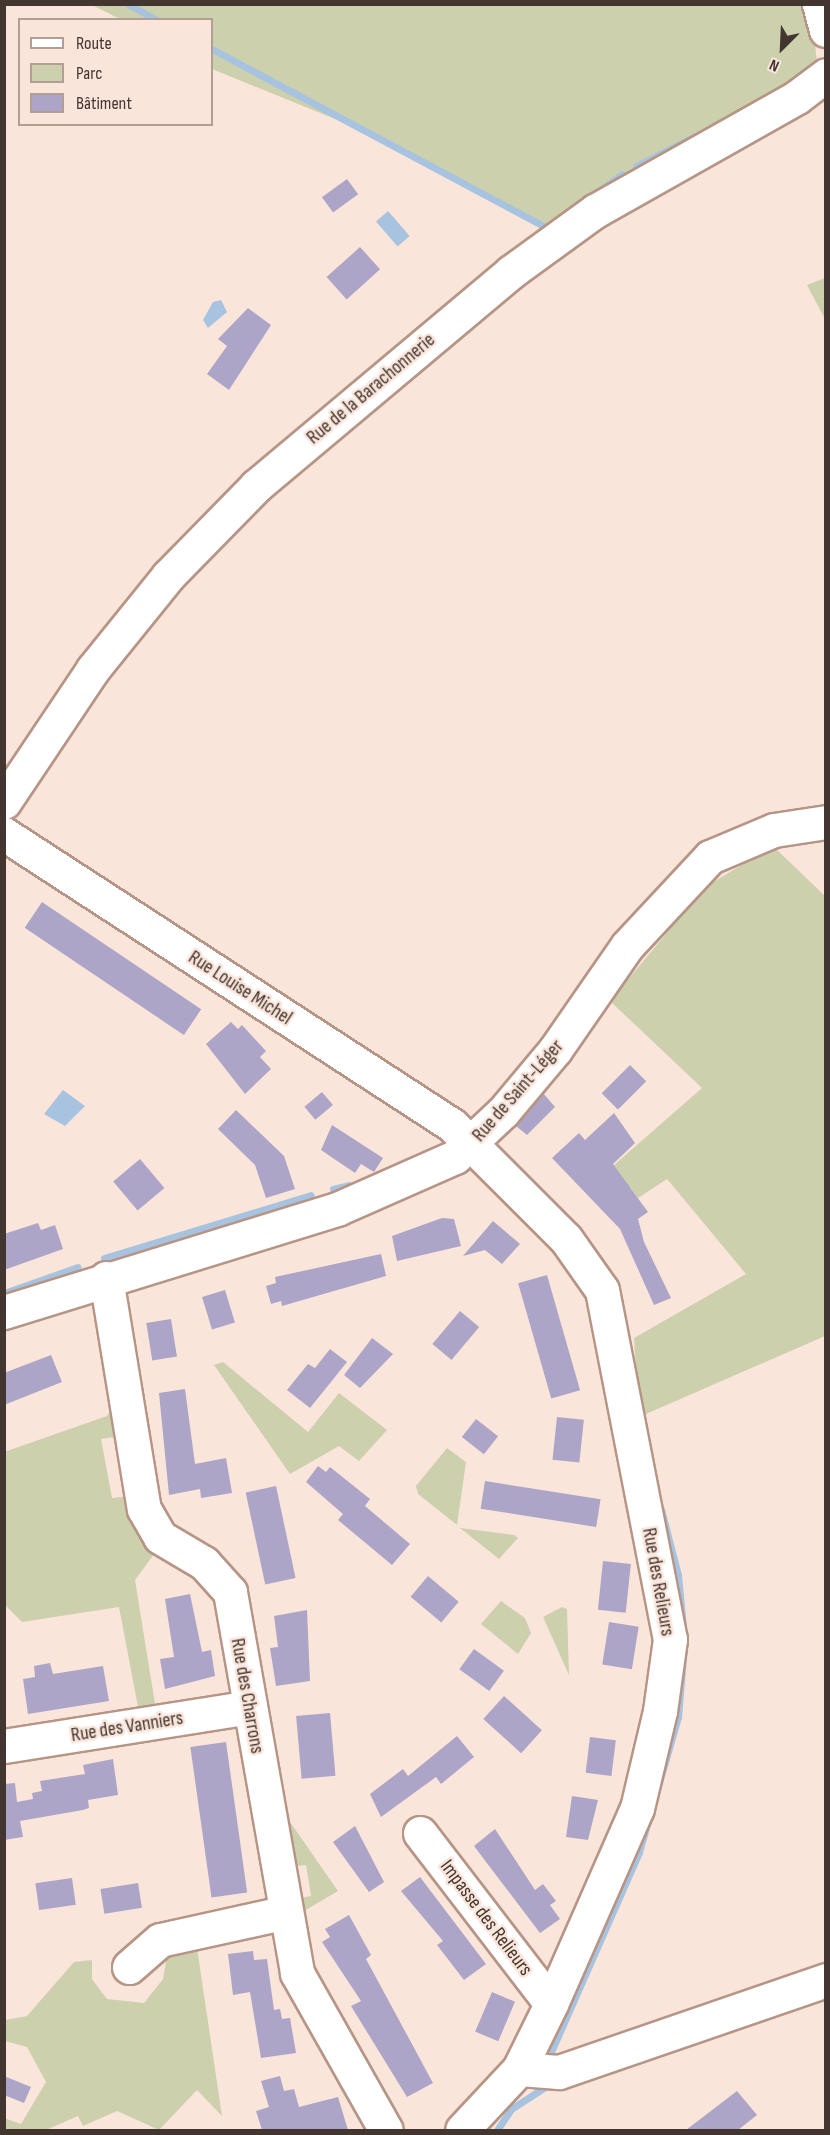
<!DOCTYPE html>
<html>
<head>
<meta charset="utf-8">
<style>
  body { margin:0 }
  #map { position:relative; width:830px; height:2135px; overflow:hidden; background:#fae5db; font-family:"Sofia Sans Condensed",sans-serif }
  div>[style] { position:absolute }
  .green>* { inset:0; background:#cdd0ad }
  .water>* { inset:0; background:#a8c3df; transform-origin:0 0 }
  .stream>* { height:7px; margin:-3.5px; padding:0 3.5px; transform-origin:3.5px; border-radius:3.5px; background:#a8c3df }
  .building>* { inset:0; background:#ada5c7; transform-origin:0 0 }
  .roads { filter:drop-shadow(2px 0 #b69586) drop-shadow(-2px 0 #b69586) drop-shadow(0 2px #b69586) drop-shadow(0 -2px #b69586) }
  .minor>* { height:33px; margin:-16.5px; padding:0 16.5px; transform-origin:16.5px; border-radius:16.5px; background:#fff }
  span { translate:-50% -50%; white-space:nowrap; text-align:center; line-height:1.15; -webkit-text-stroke:5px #fae5db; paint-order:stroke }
  .street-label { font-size:20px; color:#43352f }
  .frame { position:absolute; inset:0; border:6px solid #43352f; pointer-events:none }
  .legend { position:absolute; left:18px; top:18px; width:195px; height:108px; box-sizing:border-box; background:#fae5db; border:2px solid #b19f96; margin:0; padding:8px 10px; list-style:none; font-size:18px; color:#43352f }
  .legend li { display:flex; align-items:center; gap:12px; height:30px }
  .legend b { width:30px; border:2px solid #b19f96 }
  .north { position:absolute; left:752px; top:18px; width:60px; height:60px; -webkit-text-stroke:4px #fae5db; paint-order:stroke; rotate:204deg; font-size:16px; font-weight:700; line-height:24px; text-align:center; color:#43352f }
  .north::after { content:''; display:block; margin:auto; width:21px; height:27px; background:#43352f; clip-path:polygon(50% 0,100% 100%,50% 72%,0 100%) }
</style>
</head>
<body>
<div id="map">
  <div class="green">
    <div style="clip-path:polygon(92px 5px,811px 5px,817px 63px,561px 236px,384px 139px,212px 69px,212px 20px,120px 19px)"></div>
    <div style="clip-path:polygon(825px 278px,826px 278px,825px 319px,807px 285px)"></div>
    <div style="clip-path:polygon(773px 846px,825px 896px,825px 1336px,639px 1417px,634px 1338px,746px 1274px,667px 1179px,638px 1198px,630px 1187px,619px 1194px,606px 1172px,702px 1088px,610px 1001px,705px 887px)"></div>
    <div style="clip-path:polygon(223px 1362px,308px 1432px,339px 1393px,387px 1430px,359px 1461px,339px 1446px,290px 1474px,214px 1365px)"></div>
    <div style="clip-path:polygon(113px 1407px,120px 1436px,101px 1439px,112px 1498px,131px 1496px,158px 1549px,135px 1580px,156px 1710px,139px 1712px,119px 1607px,22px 1622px,5px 1605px,4px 1452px,107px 1416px)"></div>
    <div style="clip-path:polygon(447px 1448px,466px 1462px,457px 1525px,418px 1494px,416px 1486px)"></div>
    <div style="clip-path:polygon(460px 1528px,514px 1535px,518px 1538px,499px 1559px)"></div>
    <div style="clip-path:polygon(501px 1601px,525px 1618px,531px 1633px,518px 1654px,481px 1624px)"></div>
    <div style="clip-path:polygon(562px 1607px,567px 1609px,569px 1675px,543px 1617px)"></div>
    <div style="clip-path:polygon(281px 1809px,338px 1891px,299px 1914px,295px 1899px,311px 1896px,306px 1865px,290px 1867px)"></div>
    <div style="clip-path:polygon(196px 1941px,222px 2116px,197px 2090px,159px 2130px,117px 2111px,83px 2126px,78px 2116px,46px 2130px,5px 2130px,4px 2118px,21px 2124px,46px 2082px,27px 2047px,5px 2041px,5px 2020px,27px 2016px,74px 1962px,92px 1960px,92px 1979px,107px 1999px,144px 2003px,163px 1979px,168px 1950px)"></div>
  </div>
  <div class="water">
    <div style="left:388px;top:211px;width:33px;height:16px;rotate:49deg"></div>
    <div style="clip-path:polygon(221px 300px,227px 312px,208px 328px,203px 320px,213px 302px)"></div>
    <div style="clip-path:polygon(63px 1090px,85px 1106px,65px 1126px,44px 1114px)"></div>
  </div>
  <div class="stream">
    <div style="left:128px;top:4px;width:33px;rotate:29deg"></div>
    <div style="left:212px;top:49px;width:380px;rotate:28.1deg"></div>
    <div style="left:547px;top:228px;width:6px;rotate:-39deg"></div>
    <div style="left:636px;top:166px;width:66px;rotate:-27deg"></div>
    <div style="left:600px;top:190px;width:27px;rotate:-36deg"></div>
    <div style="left:333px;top:1189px;width:16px;rotate:-14deg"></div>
    <div style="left:104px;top:1258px;width:216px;rotate:-16.9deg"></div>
    <div style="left:4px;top:1293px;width:78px;rotate:-19.4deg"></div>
    <div style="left:661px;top:1509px;width:68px;rotate:75.6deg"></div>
    <div style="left:678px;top:1575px;width:52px;rotate:84.5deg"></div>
    <div style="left:547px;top:2061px;width:228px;rotate:-66.2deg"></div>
    <div style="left:639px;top:1852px;width:141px;rotate:-73.9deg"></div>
    <div style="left:678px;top:1717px;width:70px;rotate:-85.1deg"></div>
    <div style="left:497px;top:2130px;width:25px;rotate:-56deg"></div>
    <div style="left:511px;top:2109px;width:40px;rotate:-32.9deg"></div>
  </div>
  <div class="building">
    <div style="left:347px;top:179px;width:19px;height:31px;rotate:54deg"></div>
    <div style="left:360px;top:247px;width:30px;height:45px;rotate:48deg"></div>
    <div style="clip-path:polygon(248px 308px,271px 325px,229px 390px,207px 374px,227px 346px,218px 339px)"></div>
    <div style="left:42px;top:902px;width:192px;height:31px;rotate:34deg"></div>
    <div style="clip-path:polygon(231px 1022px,238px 1029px,242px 1025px,266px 1051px,260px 1057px,271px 1069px,245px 1094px,206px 1044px)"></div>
    <div style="left:630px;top:1065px;width:23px;height:40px;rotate:45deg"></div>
    <div style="left:322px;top:1092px;width:17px;height:23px;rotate:50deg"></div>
    <div style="clip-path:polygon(543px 1093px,555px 1107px,527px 1135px,516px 1126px)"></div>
    <div style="clip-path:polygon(236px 1110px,284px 1156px,295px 1189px,266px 1198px,255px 1165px,218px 1129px)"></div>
    <div style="clip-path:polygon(614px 1113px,635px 1143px,613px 1164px,648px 1212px,638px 1219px,644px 1242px,671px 1298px,654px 1305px,620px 1229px,552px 1158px,579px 1133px,585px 1140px)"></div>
    <div style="clip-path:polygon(332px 1125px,383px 1158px,374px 1172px,361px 1164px,355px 1173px,321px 1150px)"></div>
    <div style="left:140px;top:1159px;width:38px;height:35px;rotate:50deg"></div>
    <div style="clip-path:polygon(442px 1218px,454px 1219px,461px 1246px,397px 1261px,392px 1236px)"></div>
    <div style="clip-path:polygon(493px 1221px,520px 1244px,502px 1264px,485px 1250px,463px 1256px)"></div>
    <div style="clip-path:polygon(38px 1223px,41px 1230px,55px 1225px,63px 1249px,4px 1270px,4px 1234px)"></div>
    <div style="clip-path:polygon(381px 1254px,386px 1276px,282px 1306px,281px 1301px,271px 1304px,266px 1286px,276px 1283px,275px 1277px)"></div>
    <div style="left:547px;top:1275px;width:120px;height:30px;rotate:74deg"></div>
    <div style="left:225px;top:1290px;width:34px;height:24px;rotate:73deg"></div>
    <div style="left:460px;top:1311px;width:25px;height:43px;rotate:40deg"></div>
    <div style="left:171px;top:1319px;width:38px;height:25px;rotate:81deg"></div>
    <div style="clip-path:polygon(372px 1338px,393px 1354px,360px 1388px,344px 1375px)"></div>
    <div style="clip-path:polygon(330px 1349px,347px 1362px,310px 1408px,287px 1390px,308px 1364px,315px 1368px)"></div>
    <div style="clip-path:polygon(51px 1355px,62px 1382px,4px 1405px,4px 1373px)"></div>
    <div style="clip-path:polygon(185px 1389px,195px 1464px,226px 1458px,232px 1493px,201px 1498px,200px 1489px,169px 1495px,159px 1393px)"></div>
    <div style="left:557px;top:1417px;width:27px;height:43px;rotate:6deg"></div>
    <div style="left:476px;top:1419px;width:28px;height:23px;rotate:38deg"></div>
    <div style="clip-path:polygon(318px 1466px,326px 1472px,330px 1467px,370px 1499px,365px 1506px,410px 1544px,392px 1565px,338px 1520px,343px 1514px,306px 1482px)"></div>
    <div style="left:485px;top:1481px;width:117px;height:28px;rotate:9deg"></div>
    <div style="left:276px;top:1486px;width:94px;height:31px;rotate:78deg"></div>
    <div style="left:603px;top:1561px;width:28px;height:49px;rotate:6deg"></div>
    <div style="left:428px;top:1576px;width:40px;height:27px;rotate:40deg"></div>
    <div style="clip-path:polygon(190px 1594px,202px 1652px,211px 1650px,215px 1676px,165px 1689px,160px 1659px,174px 1657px,165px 1599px)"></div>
    <div style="clip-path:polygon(307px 1610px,310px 1681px,276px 1686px,270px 1648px,278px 1647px,274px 1616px)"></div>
    <div style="left:609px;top:1622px;width:30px;height:43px;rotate:9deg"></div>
    <div style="left:474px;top:1649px;width:37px;height:25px;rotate:36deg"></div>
    <div style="clip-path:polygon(50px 1663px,53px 1674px,103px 1666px,109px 1701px,28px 1714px,23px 1679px,35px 1677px,34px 1666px)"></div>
    <div style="left:504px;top:1696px;width:51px;height:31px;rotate:42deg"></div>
    <div style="left:330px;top:1713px;width:63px;height:34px;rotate:85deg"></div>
    <div style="clip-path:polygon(457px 1736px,474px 1757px,441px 1784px,436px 1777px,381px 1817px,370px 1794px,403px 1769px,408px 1776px)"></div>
    <div style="left:590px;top:1737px;width:26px;height:36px;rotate:7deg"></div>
    <div style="left:226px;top:1742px;width:152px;height:36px;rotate:82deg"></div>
    <div style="clip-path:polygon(113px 1759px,118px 1795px,88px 1800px,89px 1808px,83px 1810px,20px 1821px,23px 1837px,4px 1840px,4px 1784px,15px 1783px,17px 1802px,33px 1799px,32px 1793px,42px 1791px,40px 1781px,85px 1774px,83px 1765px)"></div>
    <div style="clip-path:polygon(572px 1796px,598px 1800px,588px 1840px,566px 1837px)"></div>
    <div style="clip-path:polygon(355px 1826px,384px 1882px,369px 1892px,333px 1842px)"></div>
    <div style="clip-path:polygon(495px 1829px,535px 1890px,543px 1884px,556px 1901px,550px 1905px,560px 1919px,540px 1933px,474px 1846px)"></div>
    <div style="clip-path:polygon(420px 1877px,486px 1964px,464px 1980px,437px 1945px,443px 1941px,401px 1891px)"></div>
    <div style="left:72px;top:1878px;width:27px;height:37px;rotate:82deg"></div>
    <div style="left:138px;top:1883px;width:25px;height:38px;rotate:81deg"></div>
    <div style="clip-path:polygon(349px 1915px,371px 1955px,366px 1959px,433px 2083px,407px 2097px,351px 2006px,361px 2001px,322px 1942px,330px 1937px,325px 1929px)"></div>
    <div style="clip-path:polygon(253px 1951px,254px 1960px,267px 1959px,274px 2010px,280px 2009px,282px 2019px,290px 2018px,296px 2053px,261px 2058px,250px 1992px,233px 1995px,228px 1954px)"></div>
    <div style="left:492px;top:1992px;width:25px;height:43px;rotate:23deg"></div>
    <div style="clip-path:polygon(4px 2076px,31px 2087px,24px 2103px,4px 2095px)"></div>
    <div style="clip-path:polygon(280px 2076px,284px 2091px,294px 2089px,299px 2107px,338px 2097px,348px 2130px,262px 2130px,256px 2111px,269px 2107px,261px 2081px)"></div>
    <div style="clip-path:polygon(737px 2091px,757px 2115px,738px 2130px,686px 2130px)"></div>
  </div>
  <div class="roads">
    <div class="minor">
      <div style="left:819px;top:4px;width:27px;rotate:75deg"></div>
      <div style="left:4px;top:802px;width:160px;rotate:-56.2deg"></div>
      <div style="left:93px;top:669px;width:119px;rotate:-51.1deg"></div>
      <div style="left:168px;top:576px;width:126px;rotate:-45.6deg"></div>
      <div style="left:256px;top:486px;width:333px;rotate:-40deg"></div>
      <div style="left:511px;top:272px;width:104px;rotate:-36deg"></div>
      <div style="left:595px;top:211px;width:232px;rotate:-29.4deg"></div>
      <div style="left:797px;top:97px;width:36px;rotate:-37deg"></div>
      <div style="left:4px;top:834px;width:534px;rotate:33.01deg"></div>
      <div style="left:452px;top:1125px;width:161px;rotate:45deg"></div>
      <div style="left:566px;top:1239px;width:62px;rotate:54.8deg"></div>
      <div style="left:602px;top:1290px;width:356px;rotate:79deg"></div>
      <div style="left:670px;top:1639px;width:73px;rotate:97.9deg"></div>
      <div style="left:660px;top:1711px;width:100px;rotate:103.3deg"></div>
      <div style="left:637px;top:1808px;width:214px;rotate:113.7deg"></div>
      <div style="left:551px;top:2004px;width:72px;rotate:116.2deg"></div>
      <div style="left:519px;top:2069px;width:83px;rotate:133.1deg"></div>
      <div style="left:106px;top:1278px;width:234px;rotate:80.7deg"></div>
      <div style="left:144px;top:1509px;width:32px;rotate:60deg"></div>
      <div style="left:160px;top:1537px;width:51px;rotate:30.6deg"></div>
      <div style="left:204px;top:1563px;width:39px;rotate:48deg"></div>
      <div style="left:230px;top:1592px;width:387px;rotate:80deg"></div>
      <div style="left:297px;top:1973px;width:180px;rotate:60.5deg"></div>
      <div style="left:4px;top:1312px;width:349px;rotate:-17.2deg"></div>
      <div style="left:337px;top:1209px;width:129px;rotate:-23.8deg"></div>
      <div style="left:455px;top:1157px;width:66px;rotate:-43.2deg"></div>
      <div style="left:503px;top:1112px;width:81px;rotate:-50deg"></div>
      <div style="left:555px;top:1050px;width:126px;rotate:-55.3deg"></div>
      <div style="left:627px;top:946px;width:122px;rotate:-47deg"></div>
      <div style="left:710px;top:857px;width:69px;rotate:-22.9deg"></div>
      <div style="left:774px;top:830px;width:53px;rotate:-8.7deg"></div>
      <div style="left:4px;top:1746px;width:249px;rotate:-9deg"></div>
      <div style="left:420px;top:1833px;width:215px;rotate:52.5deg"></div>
      <div style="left:129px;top:1967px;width:41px;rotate:-41.1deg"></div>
      <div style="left:160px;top:1940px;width:126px;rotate:-12.4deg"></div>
      <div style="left:519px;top:2069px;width:40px;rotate:4.3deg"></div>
      <div style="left:559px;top:2072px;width:282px;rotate:-19deg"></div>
    </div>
  </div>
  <div class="street-label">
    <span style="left:371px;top:389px;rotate:-40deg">Rue de la Barachonnerie</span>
    <span style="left:240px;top:988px;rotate:33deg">Rue Louise Michel</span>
    <span style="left:518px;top:1091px;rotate:-49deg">Rue de Saint-Léger</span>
    <span style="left:658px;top:1582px;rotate:80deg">Rue des Relieurs</span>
    <span style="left:247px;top:1696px;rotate:80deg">Rue des Charrons</span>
    <span style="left:127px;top:1727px;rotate:-9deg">Rue des Vanniers</span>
    <span style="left:486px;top:1918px;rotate:53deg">Impasse des Relieurs</span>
  </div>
  <div class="frame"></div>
  <ul class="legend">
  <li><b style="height:8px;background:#fff"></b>Route</li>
  <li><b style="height:16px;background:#cdd0ad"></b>Parc</li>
  <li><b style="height:16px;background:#ada5c7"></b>Bâtiment</li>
  </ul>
  <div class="north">N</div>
</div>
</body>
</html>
